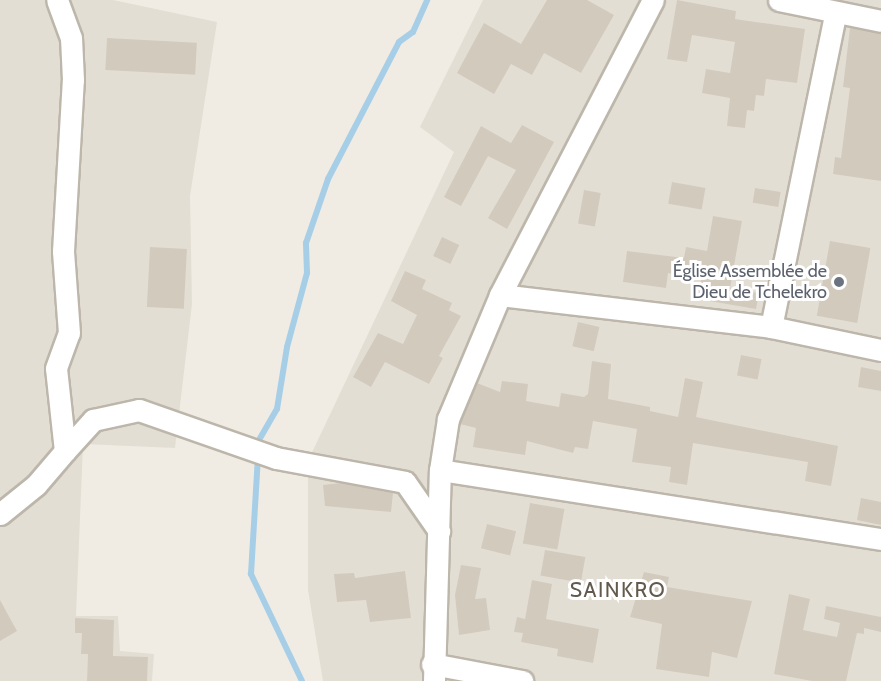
<!DOCTYPE html>
<html>
<head>
<meta charset="utf-8">
<style>
  body { margin:0 }
  #map { position:relative; width:881px; height:681px; overflow:hidden; background:#f0ece4; font-family:Cabin,sans-serif }
  div>[style] { position:absolute }
  .residential>* { inset:0; background:#e3ded3 }
  .stream>* { height:6px; margin:-3px; padding:0 3px; transform-origin:3px; border-radius:3px; background:#a7cee7 }
  .building>* { inset:0; background:#d3cabe; transform-origin:0 0 }
  .roads { filter:drop-shadow(2px 0 #bdb6ab) drop-shadow(-2px 0 #bdb6ab) drop-shadow(0 2px #bdb6ab) drop-shadow(0 -2px #bdb6ab) }
  .street>* { height:21px; margin:-10.5px; padding:0 10.5px; transform-origin:10.5px; border-radius:10.5px; background:#fff }
  .dots>* { width:16px; height:16px; translate:-50% -50%; box-sizing:border-box; border:3px solid #fff; border-radius:50% }
  span { translate:-50% -50%; white-space:nowrap; text-align:center; line-height:1.15; -webkit-text-stroke:6px #fff; paint-order:stroke }
  .worship-label { font-size:18px; color:#5b616d }
  .right { translate:-100% -50%; text-align:right }
  .quarter-label { font-size:21px; color:#635a4d; letter-spacing:1.5px }
</style>
</head>
<body>
<div id="map">
  <div class="residential">
    <div style="clip-path:polygon(0 0,113px 0,217px 22px,190px 196px,192px 304px,175px 448px,83px 444px,76px 616px,118px 616px,120px 651px,154px 654px,152px 681px,0 681px)"></div>
    <div style="clip-path:polygon(483px 0,881px 0,881px 681px,323px 681px,308px 590px,308px 461px,454px 152px,420px 127px)"></div>
  </div>
  <div class="stream">
    <div style="left:302px;top:681px;width:119px;rotate:-115.5deg"></div>
    <div style="left:251px;top:574px;width:134px;rotate:-86.6deg"></div>
    <div style="left:259px;top:440px;width:36px;rotate:-60deg"></div>
    <div style="left:277px;top:409px;width:63px;rotate:-80.8deg"></div>
    <div style="left:287px;top:347px;width:77px;rotate:-74.9deg"></div>
    <div style="left:307px;top:273px;width:30px;rotate:-92deg"></div>
    <div style="left:306px;top:243px;width:68px;rotate:-71deg"></div>
    <div style="left:328px;top:179px;width:154px;rotate:-62.6deg"></div>
    <div style="left:399px;top:42px;width:17px;rotate:-36deg"></div>
    <div style="left:413px;top:32px;width:35px;rotate:-66deg"></div>
  </div>
  <div class="building">
    <div style="clip-path:polygon(547px 0,587px 0,614px 15px,581px 73px,544px 53px,532px 75px,511px 64px,494px 94px,457px 73px,484px 23px,521px 44px)"></div>
    <div style="clip-path:polygon(677px 0,736px 11px,735px 19px,805px 29px,797px 83px,766px 79px,764px 96px,756px 95px,754px 111px,747px 110px,745px 128px,727px 126px,730px 98px,702px 93px,706px 69px,730px 73px,735px 42px,692px 35px,687px 62px,667px 59px)"></div>
    <div style="clip-path:polygon(850px 28px,881px 33px,881px 181px,833px 174px,835px 157px,841px 158px,850px 88px,843px 87px)"></div>
    <div style="left:107px;top:38px;width:90px;height:32px;rotate:3deg"></div>
    <div style="clip-path:polygon(522px 125px,554px 142px,507px 229px,488px 218px,516px 170px,488px 156px,461px 206px,444px 197px,481px 126px,511px 143px)"></div>
    <div style="left:672px;top:182px;width:34px;height:22px;rotate:10deg"></div>
    <div style="left:755px;top:188px;width:26px;height:15px;rotate:9deg"></div>
    <div style="left:584px;top:190px;width:17px;height:34px;rotate:10deg"></div>
    <div style="clip-path:polygon(713px 216px,742px 221px,730px 288px,759px 293px,756px 309px,698px 299px,701px 280px,668px 273px,666px 288px,623px 282px,627px 251px,684px 258px,686px 247px,707px 251px)"></div>
    <div style="left:442px;top:237px;width:19px;height:21px;rotate:25deg"></div>
    <div style="left:830px;top:241px;width:41px;height:76px;rotate:10deg"></div>
    <div style="left:150px;top:247px;width:37px;height:60px;rotate:3deg"></div>
    <div style="clip-path:polygon(405px 271px,426px 280px,422px 289px,452px 303px,449px 310px,461px 316px,439px 356px,443px 358px,429px 384px,385px 362px,371px 387px,353px 377px,378px 333px,403px 344px,417px 315px,391px 301px)"></div>
    <div style="left:578px;top:322px;width:22px;height:25px;rotate:13deg"></div>
    <div style="left:741px;top:355px;width:21px;height:21px;rotate:11deg"></div>
    <div style="clip-path:polygon(592px 361px,611px 364px,608px 399px,650px 407px,650px 411px,678px 417px,685px 378px,703px 382px,696px 417px,838px 446px,831px 486px,805px 481px,808px 462px,693px 443px,687px 485px,669px 482px,671px 467px,632px 462px,637px 429px,593px 421px,588px 449px,575px 447px,573px 453px,527px 441px,525px 455px,473px 447px,476px 428px,460px 424px,477px 383px,500px 392px,502px 381px,528px 384px,526px 401px,559px 407px,561px 393px,584px 397px,588px 394px)"></div>
    <div style="clip-path:polygon(861px 367px,881px 371px,881px 391px,858px 387px)"></div>
    <div style="clip-path:polygon(341px 483px,393px 493px,391px 512px,325px 506px,323px 485px)"></div>
    <div style="clip-path:polygon(861px 498px,881px 502px,881px 525px,857px 520px)"></div>
    <div style="left:530px;top:503px;width:35px;height:41px;rotate:10deg"></div>
    <div style="left:487px;top:524px;width:30px;height:25px;rotate:14deg"></div>
    <div style="left:545px;top:550px;width:41px;height:26px;rotate:10deg"></div>
    <div style="clip-path:polygon(461px 565px,481px 568px,475px 599px,486px 598px,490px 630px,459px 635px,455px 595px)"></div>
    <div style="clip-path:polygon(405px 571px,411px 618px,370px 622px,366px 600px,337px 602px,334px 574px,354px 573px,355px 578px)"></div>
    <div style="clip-path:polygon(644px 572px,669px 577px,667px 587px,752px 601px,737px 658px,712px 652px,709px 677px,656px 669px,662px 624px,630px 617px)"></div>
    <div style="clip-path:polygon(532px 580px,552px 584px,546px 619px,599px 629px,593px 663px,557px 656px,558px 649px,521px 642px,523px 633px,514px 632px,517px 617px,525px 619px)"></div>
    <div style="clip-path:polygon(789px 594px,810px 599px,803px 630px,837px 637px,840px 623px,824px 619px,826px 606px,881px 617px,881px 632px,864px 628px,864px 634px,857px 633px,846px 681px,812px 681px,774px 674px)"></div>
    <div style="clip-path:polygon(0 600px,17px 631px,0 641px)"></div>
    <div style="clip-path:polygon(75px 618px,114px 620px,113px 656px,148px 657px,147px 681px,87px 681px,88px 654px,81px 654px,82px 633px,75px 633px)"></div>
  </div>
  <div class="roads">
    <div class="street">
      <div style="left:779px;top:0;width:104px;rotate:11.6deg"></div>
      <div style="left:500px;top:295px;width:273px;rotate:6.7deg"></div>
      <div style="left:771px;top:327px;width:112px;rotate:11.8deg"></div>
      <div style="left:771px;top:327px;width:319px;rotate:-78.4deg"></div>
      <div style="left:65px;top:451px;width:42px;rotate:-47.9deg"></div>
      <div style="left:93px;top:420px;width:47px;rotate:-12.3deg"></div>
      <div style="left:139px;top:410px;width:145px;rotate:19.3deg"></div>
      <div style="left:276px;top:458px;width:131px;rotate:10.5deg"></div>
      <div style="left:405px;top:482px;width:60px;rotate:55.2deg"></div>
      <div style="left:440px;top:470px;width:446px;rotate:8.9deg"></div>
      <div style="left:0;top:514px;width:46px;rotate:-38.9deg"></div>
      <div style="left:36px;top:485px;width:45px;rotate:-49.5deg"></div>
      <div style="left:65px;top:451px;width:83px;rotate:-96.2deg"></div>
      <div style="left:56px;top:368px;width:37px;rotate:-70deg"></div>
      <div style="left:69px;top:333px;width:82px;rotate:-94.2deg"></div>
      <div style="left:63px;top:251px;width:171px;rotate:-86.7deg"></div>
      <div style="left:73px;top:80px;width:42px;rotate:-92.7deg"></div>
      <div style="left:71px;top:38px;width:40px;rotate:-110.2deg"></div>
      <div style="left:432px;top:664px;width:92px;rotate:10.7deg"></div>
      <div style="left:434px;top:681px;width:211px;rotate:-88.4deg"></div>
      <div style="left:440px;top:470px;width:52px;rotate:-81.1deg"></div>
      <div style="left:448px;top:419px;width:134px;rotate:-67.2deg"></div>
      <div style="left:500px;top:295px;width:332px;rotate:-62.6deg"></div>
    </div>
  </div>
  <div class="dots">
    <div style="left:839px;top:282px;background:#6b7280"></div>
  </div>
  <div class="worship-label">
    <span class="right" style="left:827px;top:282px">Église Assemblée de<br>Dieu de Tchelekro</span>
  </div>
  <div class="quarter-label">
    <span style="left:618px;top:590px">SAINKRO</span>
  </div>
</div>
</body>
</html>
